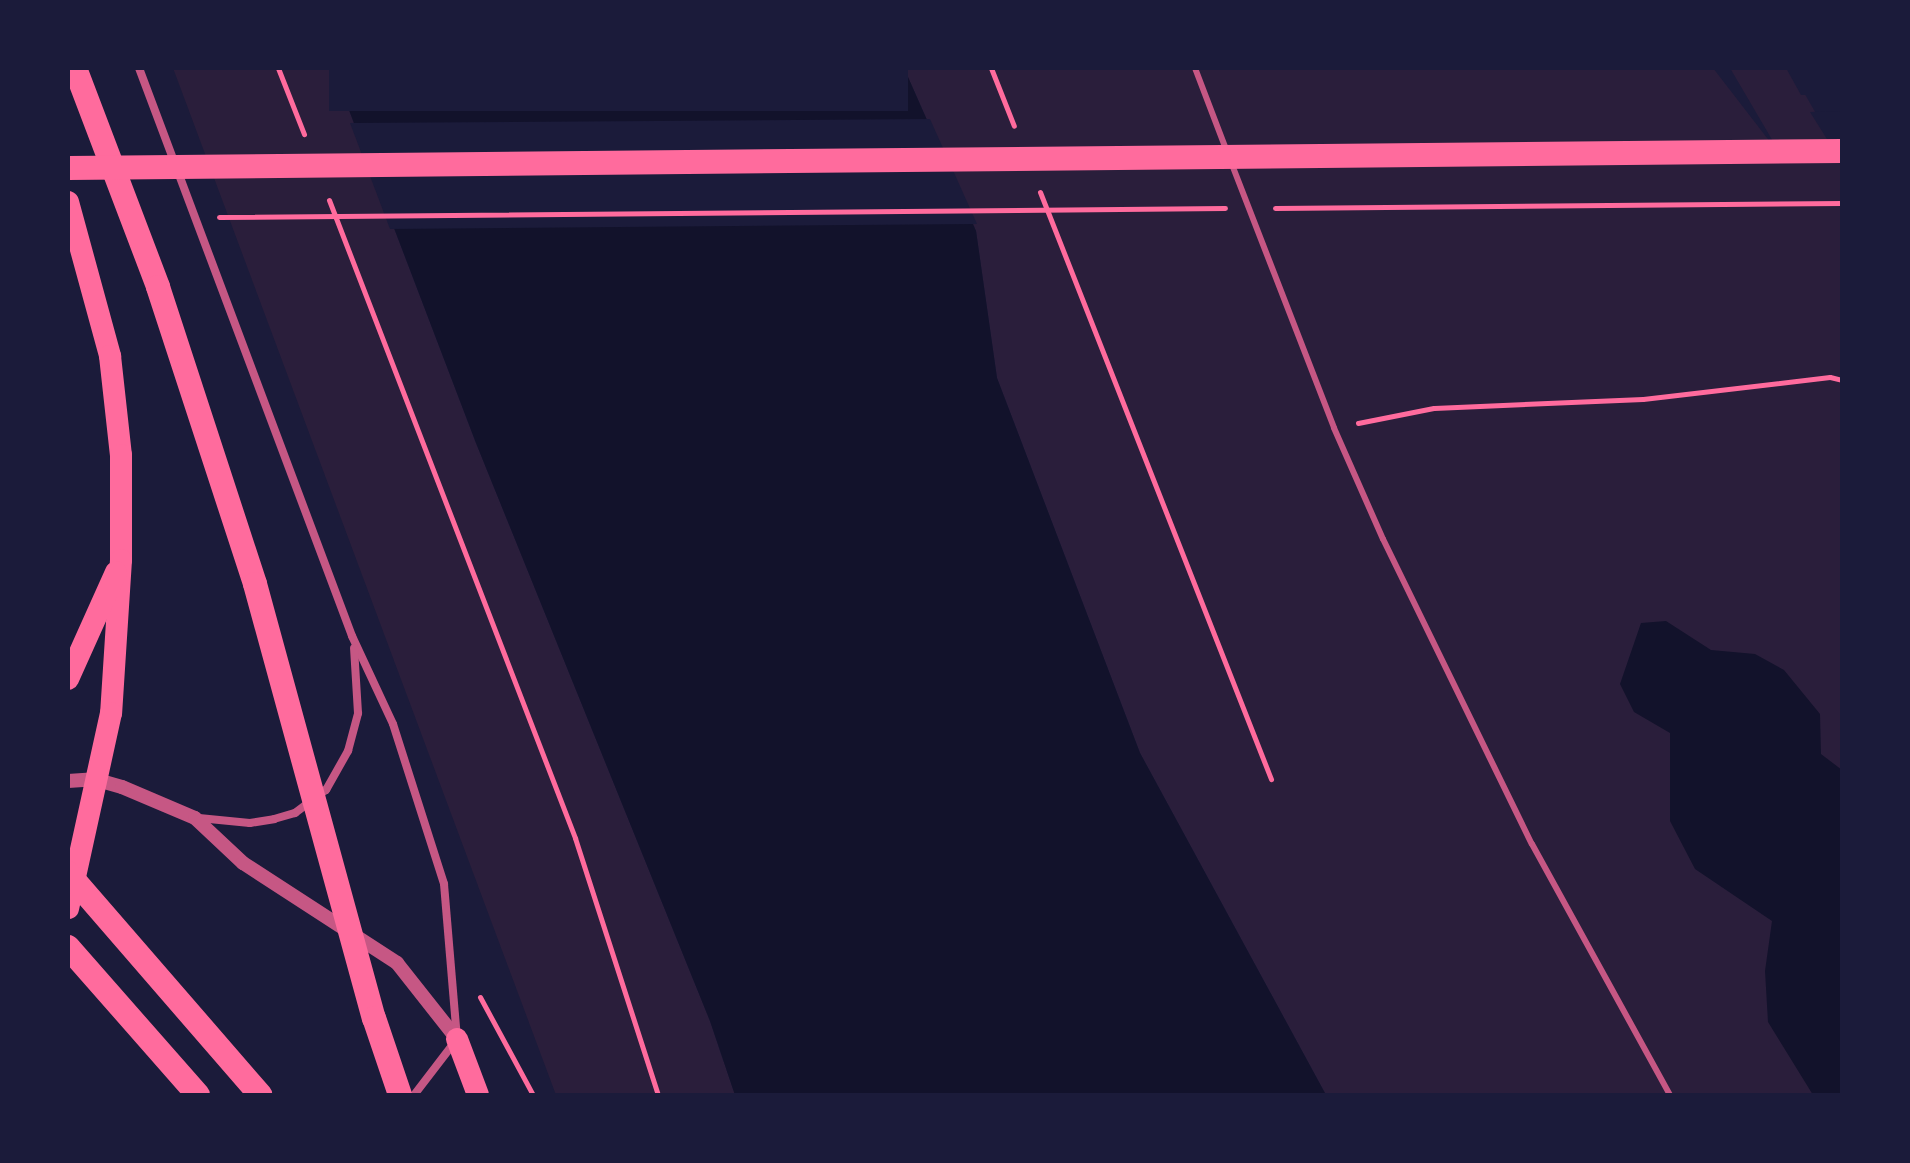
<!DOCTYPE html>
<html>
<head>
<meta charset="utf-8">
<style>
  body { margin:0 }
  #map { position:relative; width:1910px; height:1163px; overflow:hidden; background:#1b1b3a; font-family:"Asap Condensed",sans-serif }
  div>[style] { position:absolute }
  .green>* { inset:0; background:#2a1e3b }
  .water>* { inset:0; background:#12122b }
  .pier>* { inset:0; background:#1b1b3a; transform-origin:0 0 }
  .path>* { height:5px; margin:-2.5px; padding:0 2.5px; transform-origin:2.5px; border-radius:2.5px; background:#ff6b9d }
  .service>* { height:6px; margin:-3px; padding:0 3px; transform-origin:3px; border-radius:3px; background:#c65784 }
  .minor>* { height:8px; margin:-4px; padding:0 4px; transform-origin:4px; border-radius:4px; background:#c65784 }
  .tertiary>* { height:14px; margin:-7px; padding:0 7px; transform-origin:7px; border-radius:7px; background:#c65784 }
  .trunk>* { height:22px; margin:-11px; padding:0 11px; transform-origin:11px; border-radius:11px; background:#ff6b9d }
  .motorway>* { height:24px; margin:-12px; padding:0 12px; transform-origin:12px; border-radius:12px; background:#ff6b9d }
  span { translate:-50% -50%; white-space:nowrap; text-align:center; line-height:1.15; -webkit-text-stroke:8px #1b1b3a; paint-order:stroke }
  .frame { position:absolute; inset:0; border:70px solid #1b1b3a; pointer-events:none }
</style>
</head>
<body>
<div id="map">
  <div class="green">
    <div style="clip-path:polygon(173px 68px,333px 68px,476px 443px,710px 1021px,735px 1095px,556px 1095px)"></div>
    <div style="clip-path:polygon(904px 68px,1713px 68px,1784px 160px,1730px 68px,1790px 68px,1842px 159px,1842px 1095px,1326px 1095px,1140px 753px,997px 378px,976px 231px)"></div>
  </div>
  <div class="water">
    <div style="clip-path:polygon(333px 68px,904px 68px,976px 231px,997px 378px,1140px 753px,1326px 1095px,735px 1095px,710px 1021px,476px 443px)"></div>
    <div style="clip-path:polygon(1666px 621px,1711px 650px,1755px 654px,1784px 670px,1820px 714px,1821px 754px,1842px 770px,1842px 1095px,1813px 1095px,1768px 1022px,1765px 971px,1772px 921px,1695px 869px,1670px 821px,1670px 733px,1634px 712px,1620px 684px,1641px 623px)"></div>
  </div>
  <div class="pier">
    <div style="left:329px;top:68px;width:579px;height:43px"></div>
    <div style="clip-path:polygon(1786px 68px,1842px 68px,1842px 95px,1801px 95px)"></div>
    <div style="clip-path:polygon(1842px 111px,1842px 163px,1810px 112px)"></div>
    <div style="clip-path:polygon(930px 119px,977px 224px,390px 229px,350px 123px)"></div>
  </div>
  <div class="path">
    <div style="left:278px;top:68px;width:71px;rotate:68.5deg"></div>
    <div style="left:991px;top:68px;width:62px;rotate:68.4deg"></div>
    <div style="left:1040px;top:192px;width:631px;rotate:68.52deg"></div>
    <div style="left:329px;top:200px;width:684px;rotate:68.91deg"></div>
    <div style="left:575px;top:838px;width:270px;rotate:72.1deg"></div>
    <div style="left:1275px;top:208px;width:567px;rotate:-0.51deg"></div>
    <div style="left:219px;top:217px;width:1006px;rotate:-0.51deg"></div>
    <div style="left:1358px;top:423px;width:77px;rotate:-11.2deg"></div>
    <div style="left:1434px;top:408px;width:209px;rotate:-2.5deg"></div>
    <div style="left:1643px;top:399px;width:188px;rotate:-6.7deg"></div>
    <div style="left:1830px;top:377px;width:12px;rotate:14deg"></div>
    <div style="left:480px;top:997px;width:111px;rotate:61.6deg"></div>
  </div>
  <div class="service">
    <div style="left:1195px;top:68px;width:90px;rotate:69.1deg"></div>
    <div style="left:1231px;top:162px;width:285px;rotate:68.8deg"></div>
    <div style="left:1334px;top:428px;width:121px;rotate:66.2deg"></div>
    <div style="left:1383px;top:539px;width:339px;rotate:64deg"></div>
    <div style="left:1532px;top:844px;width:286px;rotate:61.2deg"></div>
  </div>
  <div class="minor">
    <div style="left:139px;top:68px;width:607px;rotate:69.44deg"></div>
    <div style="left:352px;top:636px;width:97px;rotate:65deg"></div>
    <div style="left:393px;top:724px;width:168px;rotate:72.3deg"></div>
    <div style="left:444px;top:884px;width:156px;rotate:85.2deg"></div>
    <div style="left:457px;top:1039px;width:71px;rotate:127.5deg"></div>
    <div style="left:199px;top:818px;width:51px;rotate:5.6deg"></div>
    <div style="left:250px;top:823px;width:24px;rotate:-9deg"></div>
    <div style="left:274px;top:819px;width:22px;rotate:-16deg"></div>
    <div style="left:295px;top:813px;width:39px;rotate:-37deg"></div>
    <div style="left:326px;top:790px;width:45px;rotate:-60.6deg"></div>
    <div style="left:348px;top:751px;width:39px;rotate:-75deg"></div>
    <div style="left:358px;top:713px;width:65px;rotate:-93.5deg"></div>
  </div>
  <div class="tertiary">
    <div style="left:68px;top:781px;width:26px;rotate:-4deg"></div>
    <div style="left:94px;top:779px;width:29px;rotate:16deg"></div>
    <div style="left:122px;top:787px;width:79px;rotate:23deg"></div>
    <div style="left:195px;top:818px;width:66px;rotate:43.2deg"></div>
    <div style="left:243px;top:863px;width:184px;rotate:33deg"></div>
    <div style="left:397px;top:963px;width:97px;rotate:51.7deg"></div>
  </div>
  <div class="trunk">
    <div style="left:68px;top:202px;width:160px;rotate:74.7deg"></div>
    <div style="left:110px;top:356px;width:100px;rotate:83.7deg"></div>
    <div style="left:121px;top:455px;width:105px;rotate:90deg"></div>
    <div style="left:121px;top:560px;width:153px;rotate:93.7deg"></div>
    <div style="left:111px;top:713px;width:200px;rotate:102.4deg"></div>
    <div style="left:68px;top:679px;width:117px;rotate:-65.8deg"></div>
    <div style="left:457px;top:1039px;width:60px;rotate:69.4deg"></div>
  </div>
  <div class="motorway">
    <div style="left:75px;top:68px;width:234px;rotate:69.2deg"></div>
    <div style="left:158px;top:287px;width:312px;rotate:71.9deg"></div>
    <div style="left:255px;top:584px;width:450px;rotate:74.7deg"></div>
    <div style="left:374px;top:1018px;width:81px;rotate:71.3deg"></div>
    <div style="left:68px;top:168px;width:1774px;rotate:-0.55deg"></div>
    <div style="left:68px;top:873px;width:294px;rotate:49.1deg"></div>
    <div style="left:68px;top:947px;width:197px;rotate:48.7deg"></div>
  </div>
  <div class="frame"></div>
</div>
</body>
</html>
